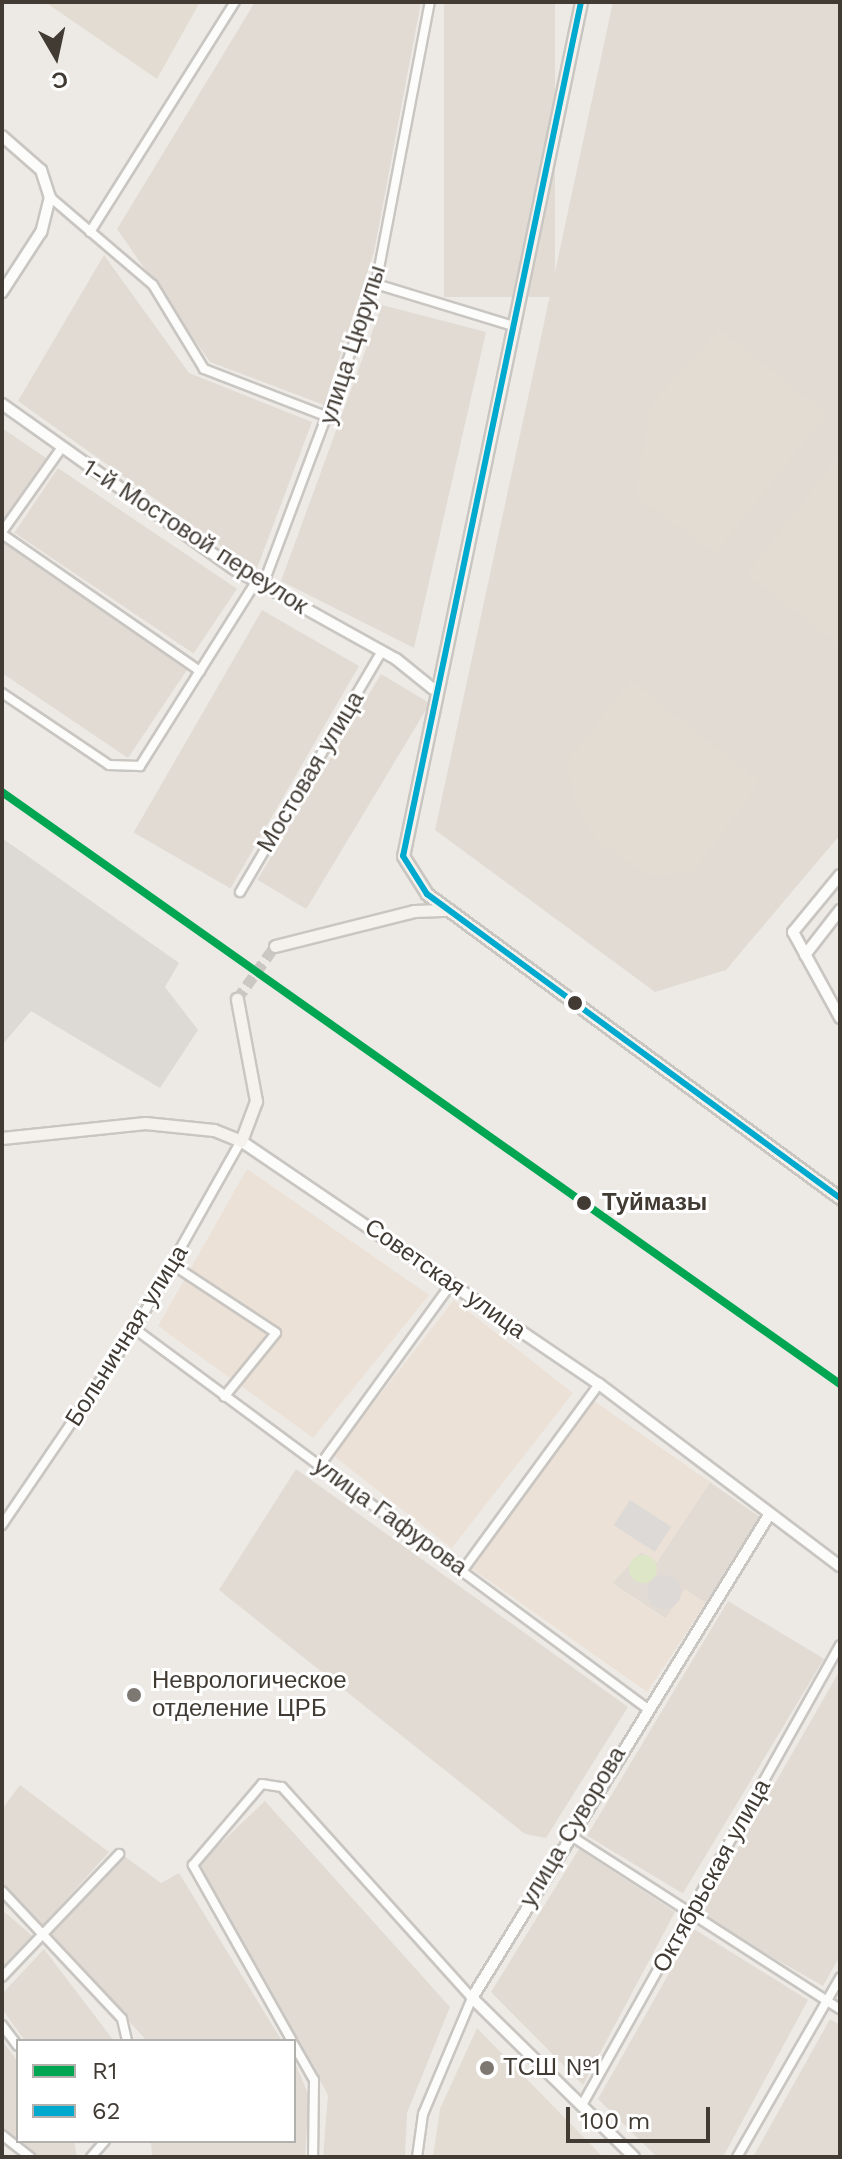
<!DOCTYPE html>
<html>
<head>
<meta charset="utf-8">
<style>
  body { margin:0 }
  #map { position:relative; width:842px; height:2159px; overflow:hidden; background:#edeae6; font-family:"Work Sans",sans-serif }
  div>[style] { position:absolute }
  .residential>* { inset:0; background:#e1dbd3; transform-origin:0 0 }
  .commercial>* { inset:0; background:#ece1d6; transform-origin:0 0 }
  .industrial>* { inset:0; background:#ddd9d4 }
  .education>* { inset:0; background:#e3dcd2 }
  .green>* { inset:0; background:#dde6c7 }
  .round { border-radius:50% }
  .parking>* { inset:0; background:#dcd9d6; transform-origin:0 0 }
  .secondary-tunnel>* { height:11px; margin-top:-5.5px; transform-origin:0; background:repeating-linear-gradient(90deg,#cbc7c2 0 11px,transparent 0 16.5px) }
  .roads { filter:drop-shadow(2px 0 #c9c6c2) drop-shadow(-2px 0 #c9c6c2) drop-shadow(0 2px #c9c6c2) drop-shadow(0 -2px #c9c6c2) }
  .minor>* { height:8px; margin:-4px; padding:0 4px; transform-origin:4px; border-radius:4px; background:#fcfcfb }
  .tertiary>* { height:10px; margin:-5px; padding:0 5px; transform-origin:5px; border-radius:5px; background:#fcfcfb }
  .secondary>* { height:11px; margin:-5.5px; padding:0 5.5px; transform-origin:5.5px; border-radius:5.5px; background:#f5f2ed }
  .bus-1>* { height:6px; margin:-3px; padding:0 3px; transform-origin:3px; border-radius:3px; background:#00a9ce }
  .rail-1>* { height:8px; margin:-4px; padding:0 4px; transform-origin:4px; border-radius:4px; background:#00a651 }
  .dots>* { width:22px; height:22px; translate:-50% -50%; box-sizing:border-box; border:4px solid #fff; border-radius:50% }
  span { translate:-50% -50%; white-space:nowrap; text-align:center; line-height:1.15; -webkit-text-stroke:6px #fff; paint-order:stroke }
  .street-label { font-size:24px; color:#413b34 }
  .stop-label { font-size:24px; color:#413b34; font-weight:700 }
  .left { translate:0 -50%; text-align:left }
  .poi-label { font-size:24px; color:#413b34 }
  .frame { position:absolute; inset:0; border:4px solid #413b34; pointer-events:none }
  .legend { position:absolute; left:16px; top:2039px; width:280px; height:104px; box-sizing:border-box; background:#fff; border:2px solid #b3b1ae; margin:0; padding:10px 14px; list-style:none; font-size:24px; color:#413b34 }
  .legend li { display:flex; align-items:center; gap:16px; height:40px }
  .legend b { width:40px; border:2px solid #b3b1ae }
  .north { position:absolute; left:16px; top:16px; width:80px; height:80px; -webkit-text-stroke:6px #fff; paint-order:stroke; rotate:171deg; font-size:22px; font-weight:700; line-height:32px; text-align:center; color:#413b34 }
  .north::after { content:''; display:block; margin:auto; width:28px; height:36px; background:#413b34; clip-path:polygon(50% 0,100% 100%,50% 72%,0 100%) }
  .scale { position:absolute; left:566px; top:2107px; width:144px; height:36px; box-sizing:border-box; border:4px solid #413b34; border-top:0; padding-left:10px; font-size:24px; line-height:28px; white-space:nowrap; color:#413b34; -webkit-text-stroke:6px #fff; paint-order:stroke }
</style>
</head>
<body>
<div id="map">
  <div class="residential">
    <div style="clip-path:polygon(255px 2px,421px 2px,374px 252px,324px 405px,210px 362px,117px 229px)"></div>
    <div style="left:444px;top:2px;width:111px;height:295px"></div>
    <div style="clip-path:polygon(613px 2px,840px 2px,840px 835px,726px 970px,655px 992px,435px 830px)"></div>
    <div style="clip-path:polygon(104px 255px,189px 373px,312px 422px,256px 571px,18px 401px)"></div>
    <div style="clip-path:polygon(382px 305px,486px 332px,414px 648px,281px 581px)"></div>
    <div style="clip-path:polygon(2px 428px,46px 458px,2px 522px)"></div>
    <div style="left:58px;top:468px;width:216px;height:78px;rotate:34deg"></div>
    <div style="clip-path:polygon(2px 541px,189px 667px,128px 758px,2px 673px)"></div>
    <div style="left:262px;top:610px;width:112px;height:257px;rotate:30deg"></div>
    <div style="left:381px;top:674px;width:57px;height:240px;rotate:31deg"></div>
    <div style="clip-path:polygon(296px 1469px,628px 1707px,546px 1838px,525px 1834px,219px 1590px)"></div>
    <div style="clip-path:polygon(710px 1482px,761px 1518px,706px 1603px,685px 1590px,666px 1619px,612px 1583px,641px 1552px,657px 1562px)"></div>
    <div style="left:728px;top:1601px;width:112px;height:274px;rotate:31deg"></div>
    <div style="clip-path:polygon(840px 1670px,840px 1956px,823px 1986px,699px 1916px)"></div>
    <div style="clip-path:polygon(20px 1785px,109px 1852px,43px 1925px,2px 1888px,2px 1809px)"></div>
    <div style="clip-path:polygon(265px 1801px,450px 2007px,407px 2113px,405px 2157px,323px 2157px,328px 2095px,198px 1865px)"></div>
    <div style="clip-path:polygon(579px 1849px,675px 1912px,583px 2085px,491px 1992px)"></div>
    <div style="clip-path:polygon(124px 1856px,161px 1883px,179px 1873px,282px 2041px,147px 2041px,48px 1933px)"></div>
    <div style="clip-path:polygon(2px 1910px,36px 1939px,2px 1974px)"></div>
    <div style="clip-path:polygon(694px 1929px,808px 2000px,723px 2157px,657px 2157px,598px 2099px)"></div>
    <div style="clip-path:polygon(44px 1949px,114px 2041px,25px 2041px,2px 2009px,2px 1994px)"></div>
    <div style="clip-path:polygon(830px 2019px,840px 2025px,840px 2157px,753px 2157px)"></div>
    <div style="clip-path:polygon(2px 2040px,18px 2062px,18px 2141px,74px 2141px,77px 2157px,28px 2157px,2px 2133px)"></div>
    <div style="clip-path:polygon(294px 2060px,309px 2096px,305px 2157px,152px 2157px,151px 2141px,294px 2141px)"></div>
  </div>
  <div class="commercial">
    <div style="clip-path:polygon(247px 1169px,429px 1295px,313px 1438px,158px 1326px)"></div>
    <div style="left:454px;top:1300px;width:151px;height:197px;rotate:38deg"></div>
    <div style="clip-path:polygon(591px 1399px,710px 1482px,657px 1562px,641px 1552px,612px 1583px,665px 1619px,685px 1589px,706px 1603px,647px 1692px,471px 1568px)"></div>
  </div>
  <div class="industrial">
    <div style="clip-path:polygon(2px 838px,179px 963px,165px 987px,198px 1030px,160px 1088px,31px 1011px,2px 1045px)"></div>
  </div>
  <div class="education">
    <div style="clip-path:polygon(45px 2px,200px 2px,157px 79px)"></div>
    <div style="clip-path:polygon(719px 329px,827px 414px,716px 553px,635px 497px,650px 406px)"></div>
    <div style="clip-path:polygon(840px 455px,840px 645px,746px 574px)"></div>
    <div style="clip-path:polygon(631px 680px,760px 782px,694px 871px,649px 877px,609px 847px,604px 853px,575px 802px,567px 761px)"></div>
    <div style="clip-path:polygon(477px 2028px,603px 2157px,433px 2157px,440px 2109px)"></div>
  </div>
  <div class="green">
    <div class="round" style="left:629px;top:1555px;width:28px;height:28px"></div>
  </div>
  <div class="parking">
    <div style="left:630px;top:1500px;width:49px;height:30px;rotate:33deg"></div>
    <div class="round" style="left:647px;top:1575px;width:34px;height:34px"></div>
  </div>
  <div class="secondary-tunnel">
    <div style="left:237px;top:999px;width:65px;rotate:-54.4deg"></div>
  </div>
  <div class="roads">
    <div class="minor">
      <div style="left:50px;top:197px;width:135px;rotate:40.5deg"></div>
      <div style="left:153px;top:285px;width:98px;rotate:58.7deg"></div>
      <div style="left:204px;top:369px;width:136px;rotate:21.1deg"></div>
      <div style="left:90px;top:232px;width:272px;rotate:-57.8deg"></div>
      <div style="left:376px;top:284px;width:140px;rotate:17deg"></div>
      <div style="left:2px;top:532px;width:100px;rotate:-54.7deg"></div>
      <div style="left:2px;top:534px;width:241px;rotate:34.7deg"></div>
      <div style="left:263px;top:585px;width:322px;rotate:-69.4deg"></div>
      <div style="left:376px;top:284px;width:287px;rotate:-79.2deg"></div>
      <div style="left:2px;top:693px;width:129px;rotate:33.9deg"></div>
      <div style="left:109px;top:765px;width:31px;rotate:2deg"></div>
      <div style="left:140px;top:766px;width:218px;rotate:-57.8deg"></div>
      <div style="left:240px;top:892px;width:280px;rotate:-59.5deg"></div>
      <div style="left:173px;top:1265px;width:123px;rotate:33.4deg"></div>
      <div style="left:276px;top:1333px;width:82px;rotate:129.1deg"></div>
      <div style="left:135px;top:1329px;width:635px;rotate:36.54deg"></div>
      <div style="left:320px;top:1465px;width:223px;rotate:-54.1deg"></div>
      <div style="left:2px;top:1525px;width:237px;rotate:-55.8deg"></div>
      <div style="left:135px;top:1329px;width:216px;rotate:-60.6deg"></div>
      <div style="left:463px;top:1570px;width:230px;rotate:-53.8deg"></div>
      <div style="left:568px;top:1834px;width:323px;rotate:32.8deg"></div>
      <div style="left:2px;top:1891px;width:175px;rotate:46.8deg"></div>
      <div style="left:122px;top:2019px;width:23px;rotate:77deg"></div>
      <div style="left:2px;top:1977px;width:170px;rotate:-46.4deg"></div>
      <div style="left:2px;top:2025px;width:26px;rotate:53deg"></div>
      <div style="left:292px;top:2041px;width:202px;rotate:-119.4deg"></div>
      <div style="left:193px;top:1865px;width:106px;rotate:-49.6deg"></div>
      <div style="left:262px;top:1784px;width:20px;rotate:9deg"></div>
      <div style="left:282px;top:1787px;width:284px;rotate:48deg"></div>
      <div style="left:472px;top:1998px;width:126px;rotate:112.9deg"></div>
      <div style="left:423px;top:2114px;width:43px;rotate:97.9deg"></div>
      <div style="left:294px;top:2045px;width:40px;rotate:60.3deg"></div>
      <div style="left:314px;top:2080px;width:77px;rotate:90.7deg"></div>
      <div style="left:582px;top:2105px;width:527px;rotate:-60.71deg"></div>
      <div style="left:2px;top:2135px;width:36px;rotate:38deg"></div>
      <div style="left:91px;top:2157px;width:21px;rotate:-49deg"></div>
      <div style="left:737px;top:2157px;width:207px;rotate:-60.1deg"></div>
    </div>
    <div class="tertiary">
      <div style="left:2px;top:136px;width:52px;rotate:41.1deg"></div>
      <div style="left:41px;top:170px;width:28px;rotate:72deg"></div>
      <div style="left:50px;top:197px;width:36px;rotate:104deg"></div>
      <div style="left:41px;top:232px;width:72px;rotate:123deg"></div>
      <div style="left:2px;top:404px;width:287px;rotate:35.4deg"></div>
      <div style="left:236px;top:570px;width:183px;rotate:29.1deg"></div>
      <div style="left:396px;top:659px;width:48px;rotate:39deg"></div>
      <div style="left:840px;top:875px;width:74px;rotate:129.5deg"></div>
      <div style="left:793px;top:932px;width:98px;rotate:61.3deg"></div>
      <div style="left:805px;top:955px;width:57px;rotate:-52.1deg"></div>
      <div style="left:241px;top:1141px;width:433px;rotate:34.2deg"></div>
      <div style="left:599px;top:1384px;width:302px;rotate:37.1deg"></div>
      <div style="left:634px;top:2157px;width:227px;rotate:-135.5deg"></div>
      <div style="left:472px;top:1998px;width:567px;rotate:-58.41deg"></div>
    </div>
    <div class="secondary">
      <div style="left:581px;top:2px;width:872px;rotate:101.77deg"></div>
      <div style="left:403px;top:856px;width:45px;rotate:57.7deg"></div>
      <div style="left:427px;top:894px;width:513px;rotate:36.36deg"></div>
      <div style="left:275px;top:946px;width:143px;rotate:-14.1deg"></div>
      <div style="left:414px;top:911px;width:35px;rotate:-2deg"></div>
      <div style="left:2px;top:1138px;width:144px;rotate:-6deg"></div>
      <div style="left:145px;top:1123px;width:69px;rotate:5.8deg"></div>
      <div style="left:214px;top:1130px;width:29px;rotate:22deg"></div>
      <div style="left:241px;top:1141px;width:43px;rotate:-69.4deg"></div>
      <div style="left:256px;top:1101px;width:104px;rotate:-100.6deg"></div>
    </div>
  </div>
  <div class="bus-1">
    <div style="left:581px;top:2px;width:872px;rotate:101.77deg"></div>
    <div style="left:403px;top:856px;width:45px;rotate:57.7deg"></div>
    <div style="left:427px;top:894px;width:513px;rotate:36.36deg"></div>
  </div>
  <div class="rail-1">
    <div style="left:2px;top:792px;width:1026px;rotate:35.24deg"></div>
  </div>
  <div class="dots">
    <div style="left:575px;top:1003px;background:#413b34"></div>
    <div style="left:584px;top:1203px;background:#413b34"></div>
    <div style="left:134px;top:1695px;background:#7d7872"></div>
    <div style="left:487px;top:2068px;background:#7d7872"></div>
  </div>
  <div class="street-label">
    <span style="left:353px;top:345px;rotate:-72deg">улица Цюрупы</span>
    <span style="left:195px;top:537px;rotate:33deg">1-й Мостовой переулок</span>
    <span style="left:311px;top:772px;rotate:-59deg">Мостовая улица</span>
    <span style="left:445px;top:1279px;rotate:35deg">Советская улица</span>
    <span style="left:127px;top:1336px;rotate:-58deg">Больничная улица</span>
    <span style="left:390px;top:1517px;rotate:36deg">улица Гафурова</span>
    <span style="left:573px;top:1827px;rotate:-59deg">улица Суворова</span>
    <span style="left:712px;top:1876px;rotate:-61deg">Октябрьская улица</span>
  </div>
  <div class="stop-label">
    <span class="left" style="left:602px;top:1203px">Туймазы</span>
  </div>
  <div class="poi-label">
    <span class="left" style="left:152px;top:1695px">Неврологическое<br>отделение ЦРБ</span>
    <span class="left" style="left:503px;top:2068px">ТСШ №1</span>
  </div>
  <div class="frame"></div>
  <ul class="legend">
  <li><b style="height:10px;background:#00a651"></b>R1</li>
  <li><b style="height:10px;background:#00a9ce"></b>62</li>
  </ul>
  <div class="north">С</div>
  <div class="scale">100 m</div>
</div>
</body>
</html>
